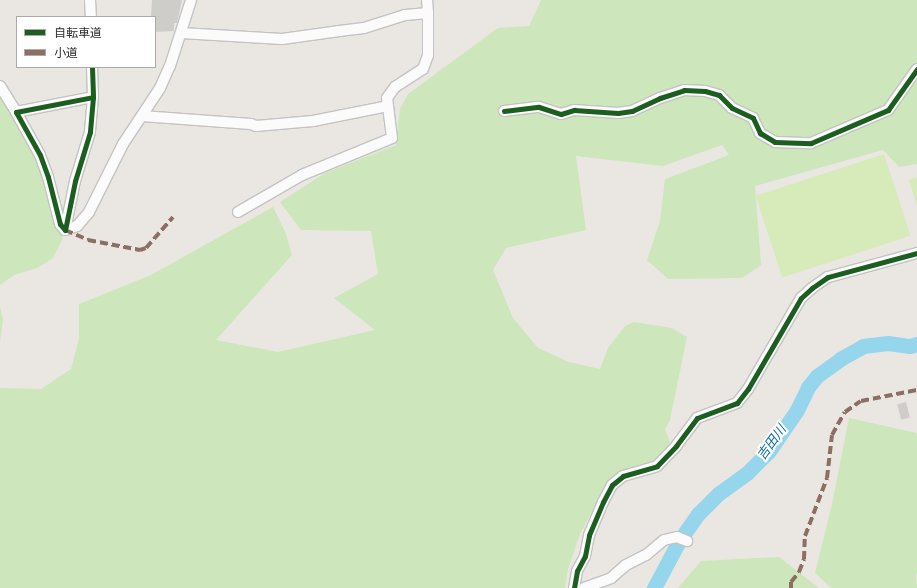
<!DOCTYPE html>
<html>
<head>
<meta charset="utf-8">
<style>
  body { margin:0 }
  #map { position:relative; width:917px; height:588px; overflow:hidden; background:#eae7e2; font-family:"Source Sans 3","Noto Sans JP",sans-serif }
  div>[style] { position:absolute }
  .green>* { inset:0; background:#cde6bb }
  .pitch>* { inset:0; background:#d7eab9; transform-origin:0 0 }
  .river>* { height:15px; margin:-7.5px; padding:0 7.5px; transform-origin:7.5px; border-radius:7.5px; background:#96d6ec }
  .building>* { inset:0; background:#cfcdc9; transform-origin:0 0 }
  .roads { filter:drop-shadow(1px 0 #c4c3c3) drop-shadow(-1px 0 #c4c3c3) drop-shadow(0 1px #c4c3c3) drop-shadow(0 -1px #c4c3c3) }
  .street>* { height:10px; margin:-5px; padding:0 5px; transform-origin:5px; border-radius:5px; background:#fcfbfb }
  .quiet>* { height:4px; margin-top:-2px; transform-origin:0; background:repeating-linear-gradient(90deg,#8d6e63 0 8px,transparent 0 12px) }
  .cycleway>* { height:5px; margin:-2.5px; padding:0 2.5px; transform-origin:2.5px; border-radius:2.5px; background:#1b5e20 }
  span { translate:-50% -50%; white-space:nowrap; text-align:center; line-height:1.15; -webkit-text-stroke:4px #fff; paint-order:stroke }
  .water-label { font-size:13px; color:#0c6ea2; font-style:italic }
  .legend { position:absolute; left:16px; top:16px; width:140px; height:52px; box-sizing:border-box; background:#fff; border:1px solid #ababab; margin:0; padding:5px 7px; list-style:none; font-size:12px; color:#2d2d2d }
  .legend li { display:flex; align-items:center; gap:8px; height:20px }
  .legend b { width:20px; border:1px solid #ababab }
</style>
</head>
<body>
<div id="map">
  <div class="green">
    <div style="clip-path:polygon(541px 0,917px 0,917px 164px,899px 167px,883px 150px,755px 186px,761px 265px,742px 278px,668px 279px,647px 260px,660px 221px,665px 179px,729px 155px,722px 145px,663px 166px,576px 156px,586px 230px,506px 248px,493px 270px,513px 318px,538px 348px,569px 362px,600px 369px,608px 348px,625px 326px,634px 322px,672px 328px,687px 337px,670px 420px,665px 429px,670px 442px,664px 454px,642px 466px,624px 470px,606px 485px,580px 534px,568px 569px,565px 588px,0 588px,0 388px,41px 389px,71px 369px,79px 339px,79px 304px,151px 275px,273px 207px,286px 234px,292px 255px,216px 340px,278px 352px,375px 330px,334px 298px,378px 274px,371px 231px,301px 230px,280px 202px,325px 173px,396px 145px,400px 109px,408px 94px,498px 28px,529px 26px)"></div>
    <div style="clip-path:polygon(0 93px,32px 150px,48px 183px,55px 215px,55px 227px,63px 238px,53px 258px,37px 268px,14px 275px,0 285px)"></div>
    <div style="clip-path:polygon(0 307px,3px 319px,0 343px)"></div>
    <div style="clip-path:polygon(849px 418px,917px 433px,917px 573px,916px 575px,917px 588px,831px 588px,815px 573px,832px 504px)"></div>
    <div style="clip-path:polygon(779px 557px,819px 588px,678px 588px,701px 561px)"></div>
  </div>
  <div class="pitch">
    <div style="left:884px;top:154px;width:86px;height:135px;rotate:72deg"></div>
    <div style="clip-path:polygon(917px 177px,917px 206px,909px 180px)"></div>
  </div>
  <div class="river">
    <div style="left:654px;top:588px;width:53px;rotate:-62deg"></div>
    <div style="left:679px;top:541px;width:33px;rotate:-55deg"></div>
    <div style="left:698px;top:514px;width:28px;rotate:-45deg"></div>
    <div style="left:718px;top:494px;width:36px;rotate:-36deg"></div>
    <div style="left:747px;top:473px;width:31px;rotate:-45deg"></div>
    <div style="left:769px;top:451px;width:50px;rotate:-55.7deg"></div>
    <div style="left:797px;top:410px;width:25px;rotate:-64deg"></div>
    <div style="left:808px;top:387px;width:14px;rotate:-51deg"></div>
    <div style="left:817px;top:376px;width:29px;rotate:-36deg"></div>
    <div style="left:840px;top:359px;width:26px;rotate:-29deg"></div>
    <div style="left:863px;top:346px;width:25px;rotate:-7deg"></div>
    <div style="left:888px;top:343px;width:22px;rotate:8deg"></div>
    <div style="left:910px;top:346px;width:7px;rotate:-16deg"></div>
  </div>
  <div class="building">
    <div style="clip-path:polygon(152px 0,182px 0,177px 23px,174px 23px,174px 31px,155px 32px,155px 17px,151px 17px)"></div>
    <div style="left:906px;top:402px;width:16px;height:9px;rotate:76deg"></div>
  </div>
  <div class="roads">
    <div class="street">
      <div style="left:90px;top:0;width:17px;rotate:87deg"></div>
      <div style="left:181px;top:33px;width:101px;rotate:3.4deg"></div>
      <div style="left:282px;top:39px;width:58px;rotate:-8deg"></div>
      <div style="left:339px;top:31px;width:25px;rotate:-7deg"></div>
      <div style="left:364px;top:28px;width:43px;rotate:-17.6deg"></div>
      <div style="left:405px;top:15px;width:23px;rotate:-5deg"></div>
      <div style="left:428px;top:13px;width:13px;rotate:-94deg"></div>
      <div style="left:92px;top:67px;width:30px;rotate:88deg"></div>
      <div style="left:93px;top:97px;width:35px;rotate:95deg"></div>
      <div style="left:90px;top:132px;width:51px;rotate:107deg"></div>
      <div style="left:75px;top:181px;width:50px;rotate:101.5deg"></div>
      <div style="left:65px;top:230px;width:8px;rotate:-130deg"></div>
      <div style="left:60px;top:224px;width:49px;rotate:-104.3deg"></div>
      <div style="left:48px;top:177px;width:23px;rotate:-110deg"></div>
      <div style="left:40px;top:155px;width:49px;rotate:-119.2deg"></div>
      <div style="left:16px;top:112px;width:78px;rotate:-11deg"></div>
      <div style="left:0;top:86px;width:31px;rotate:58deg"></div>
      <div style="left:504px;top:111px;width:35px;rotate:-7deg"></div>
      <div style="left:539px;top:107px;width:23px;rotate:18deg"></div>
      <div style="left:561px;top:114px;width:14px;rotate:-17deg"></div>
      <div style="left:574px;top:110px;width:44px;rotate:3.9deg"></div>
      <div style="left:618px;top:113px;width:14px;rotate:-8deg"></div>
      <div style="left:632px;top:111px;width:31px;rotate:-25deg"></div>
      <div style="left:660px;top:98px;width:25px;rotate:-18deg"></div>
      <div style="left:684px;top:90px;width:21px;rotate:3deg"></div>
      <div style="left:705px;top:91px;width:15px;rotate:16deg"></div>
      <div style="left:719px;top:95px;width:18px;rotate:45deg"></div>
      <div style="left:732px;top:108px;width:23px;rotate:25deg"></div>
      <div style="left:753px;top:118px;width:17px;rotate:65deg"></div>
      <div style="left:760px;top:133px;width:17px;rotate:31deg"></div>
      <div style="left:775px;top:142px;width:36px;rotate:2deg"></div>
      <div style="left:811px;top:143px;width:84px;rotate:-23.2deg"></div>
      <div style="left:888px;top:110px;width:50px;rotate:-54.7deg"></div>
      <div style="left:142px;top:116px;width:109px;rotate:4.2deg"></div>
      <div style="left:251px;top:124px;width:5px;rotate:22deg"></div>
      <div style="left:256px;top:126px;width:57px;rotate:-5deg"></div>
      <div style="left:313px;top:121px;width:76px;rotate:-11.3deg"></div>
      <div style="left:238px;top:212px;width:74px;rotate:-30deg"></div>
      <div style="left:302px;top:175px;width:97px;rotate:-22.3deg"></div>
      <div style="left:392px;top:138px;width:40px;rotate:-97.1deg"></div>
      <div style="left:387px;top:98px;width:14px;rotate:-54deg"></div>
      <div style="left:395px;top:87px;width:33px;rotate:-33deg"></div>
      <div style="left:423px;top:69px;width:15px;rotate:-70deg"></div>
      <div style="left:428px;top:55px;width:42px;rotate:-90deg"></div>
      <div style="left:65px;top:230px;width:13px;rotate:-18deg"></div>
      <div style="left:77px;top:226px;width:18px;rotate:-49deg"></div>
      <div style="left:89px;top:212px;width:76px;rotate:-63.4deg"></div>
      <div style="left:123px;top:144px;width:67px;rotate:-56.5deg"></div>
      <div style="left:160px;top:88px;width:24px;rotate:-66deg"></div>
      <div style="left:170px;top:66px;width:69px;rotate:-72.3deg"></div>
      <div style="left:574px;top:588px;width:17px;rotate:-80deg"></div>
      <div style="left:577px;top:571px;width:17px;rotate:-62deg"></div>
      <div style="left:585px;top:556px;width:21px;rotate:-79deg"></div>
      <div style="left:589px;top:535px;width:36px;rotate:-67deg"></div>
      <div style="left:603px;top:502px;width:19px;rotate:-62deg"></div>
      <div style="left:612px;top:485px;width:14px;rotate:-39deg"></div>
      <div style="left:623px;top:476px;width:35px;rotate:-16deg"></div>
      <div style="left:657px;top:466px;width:28px;rotate:-46deg"></div>
      <div style="left:676px;top:446px;width:35px;rotate:-53deg"></div>
      <div style="left:697px;top:418px;width:43px;rotate:-20.6deg"></div>
      <div style="left:737px;top:403px;width:18px;rotate:-52deg"></div>
      <div style="left:748px;top:389px;width:105px;rotate:-59.8deg"></div>
      <div style="left:801px;top:298px;width:15px;rotate:-42deg"></div>
      <div style="left:812px;top:288px;width:19px;rotate:-35deg"></div>
      <div style="left:828px;top:277px;width:92px;rotate:-15.1deg"></div>
      <div style="left:584px;top:588px;width:29px;rotate:-20deg"></div>
      <div style="left:611px;top:578px;width:20px;rotate:-41deg"></div>
      <div style="left:626px;top:565px;width:22px;rotate:-27deg"></div>
      <div style="left:646px;top:555px;width:23px;rotate:-40deg"></div>
      <div style="left:664px;top:540px;width:13px;rotate:-13deg"></div>
      <div style="left:677px;top:537px;width:11px;rotate:22deg"></div>
    </div>
  </div>
  <div class="quiet">
    <div style="left:65px;top:230px;width:25px;rotate:23deg"></div>
    <div style="left:88px;top:240px;width:53px;rotate:10.9deg"></div>
    <div style="left:140px;top:250px;width:6px;rotate:-18deg"></div>
    <div style="left:146px;top:248px;width:41px;rotate:-48.9deg"></div>
    <div style="left:791px;top:588px;width:6px;rotate:-90deg"></div>
    <div style="left:791px;top:582px;width:13px;rotate:-51deg"></div>
    <div style="left:799px;top:572px;width:14px;rotate:-69deg"></div>
    <div style="left:804px;top:559px;width:23px;rotate:-88deg"></div>
    <div style="left:805px;top:536px;width:62px;rotate:-69.2deg"></div>
    <div style="left:827px;top:478px;width:43px;rotate:-83.4deg"></div>
    <div style="left:832px;top:435px;width:26px;rotate:-61deg"></div>
    <div style="left:845px;top:412px;width:19px;rotate:-35deg"></div>
    <div style="left:861px;top:401px;width:57px;rotate:-11.1deg"></div>
  </div>
  <div class="cycleway">
    <div style="left:92px;top:67px;width:30px;rotate:88deg"></div>
    <div style="left:93px;top:97px;width:35px;rotate:95deg"></div>
    <div style="left:90px;top:132px;width:51px;rotate:107deg"></div>
    <div style="left:75px;top:181px;width:50px;rotate:101.5deg"></div>
    <div style="left:65px;top:230px;width:8px;rotate:-130deg"></div>
    <div style="left:60px;top:224px;width:49px;rotate:-104.3deg"></div>
    <div style="left:48px;top:177px;width:23px;rotate:-110deg"></div>
    <div style="left:40px;top:155px;width:49px;rotate:-119.2deg"></div>
    <div style="left:16px;top:112px;width:78px;rotate:-11deg"></div>
    <div style="left:504px;top:111px;width:35px;rotate:-7deg"></div>
    <div style="left:539px;top:107px;width:23px;rotate:18deg"></div>
    <div style="left:561px;top:114px;width:14px;rotate:-17deg"></div>
    <div style="left:574px;top:110px;width:44px;rotate:3.9deg"></div>
    <div style="left:618px;top:113px;width:14px;rotate:-8deg"></div>
    <div style="left:632px;top:111px;width:31px;rotate:-25deg"></div>
    <div style="left:660px;top:98px;width:25px;rotate:-18deg"></div>
    <div style="left:684px;top:90px;width:21px;rotate:3deg"></div>
    <div style="left:705px;top:91px;width:15px;rotate:16deg"></div>
    <div style="left:719px;top:95px;width:18px;rotate:45deg"></div>
    <div style="left:732px;top:108px;width:23px;rotate:25deg"></div>
    <div style="left:753px;top:118px;width:17px;rotate:65deg"></div>
    <div style="left:760px;top:133px;width:17px;rotate:31deg"></div>
    <div style="left:775px;top:142px;width:36px;rotate:2deg"></div>
    <div style="left:811px;top:143px;width:84px;rotate:-23.2deg"></div>
    <div style="left:888px;top:110px;width:50px;rotate:-54.7deg"></div>
    <div style="left:574px;top:588px;width:17px;rotate:-80deg"></div>
    <div style="left:577px;top:571px;width:17px;rotate:-62deg"></div>
    <div style="left:585px;top:556px;width:21px;rotate:-79deg"></div>
    <div style="left:589px;top:535px;width:36px;rotate:-67deg"></div>
    <div style="left:603px;top:502px;width:19px;rotate:-62deg"></div>
    <div style="left:612px;top:485px;width:14px;rotate:-39deg"></div>
    <div style="left:623px;top:476px;width:35px;rotate:-16deg"></div>
    <div style="left:657px;top:466px;width:28px;rotate:-46deg"></div>
    <div style="left:676px;top:446px;width:35px;rotate:-53deg"></div>
    <div style="left:697px;top:418px;width:43px;rotate:-20.6deg"></div>
    <div style="left:737px;top:403px;width:18px;rotate:-52deg"></div>
    <div style="left:748px;top:389px;width:105px;rotate:-59.8deg"></div>
    <div style="left:801px;top:298px;width:15px;rotate:-42deg"></div>
    <div style="left:812px;top:288px;width:19px;rotate:-35deg"></div>
    <div style="left:828px;top:277px;width:92px;rotate:-15.1deg"></div>
  </div>
  <div class="water-label">
    <span style="left:772px;top:443px;rotate:-54deg">吉田川</span>
  </div>
  <ul class="legend">
  <li><b style="height:5px;background:#1b5e20"></b>自転車道</li>
  <li><b style="height:5px;background:#8d6e63"></b>小道</li>
  </ul>
</div>
</body>
</html>
